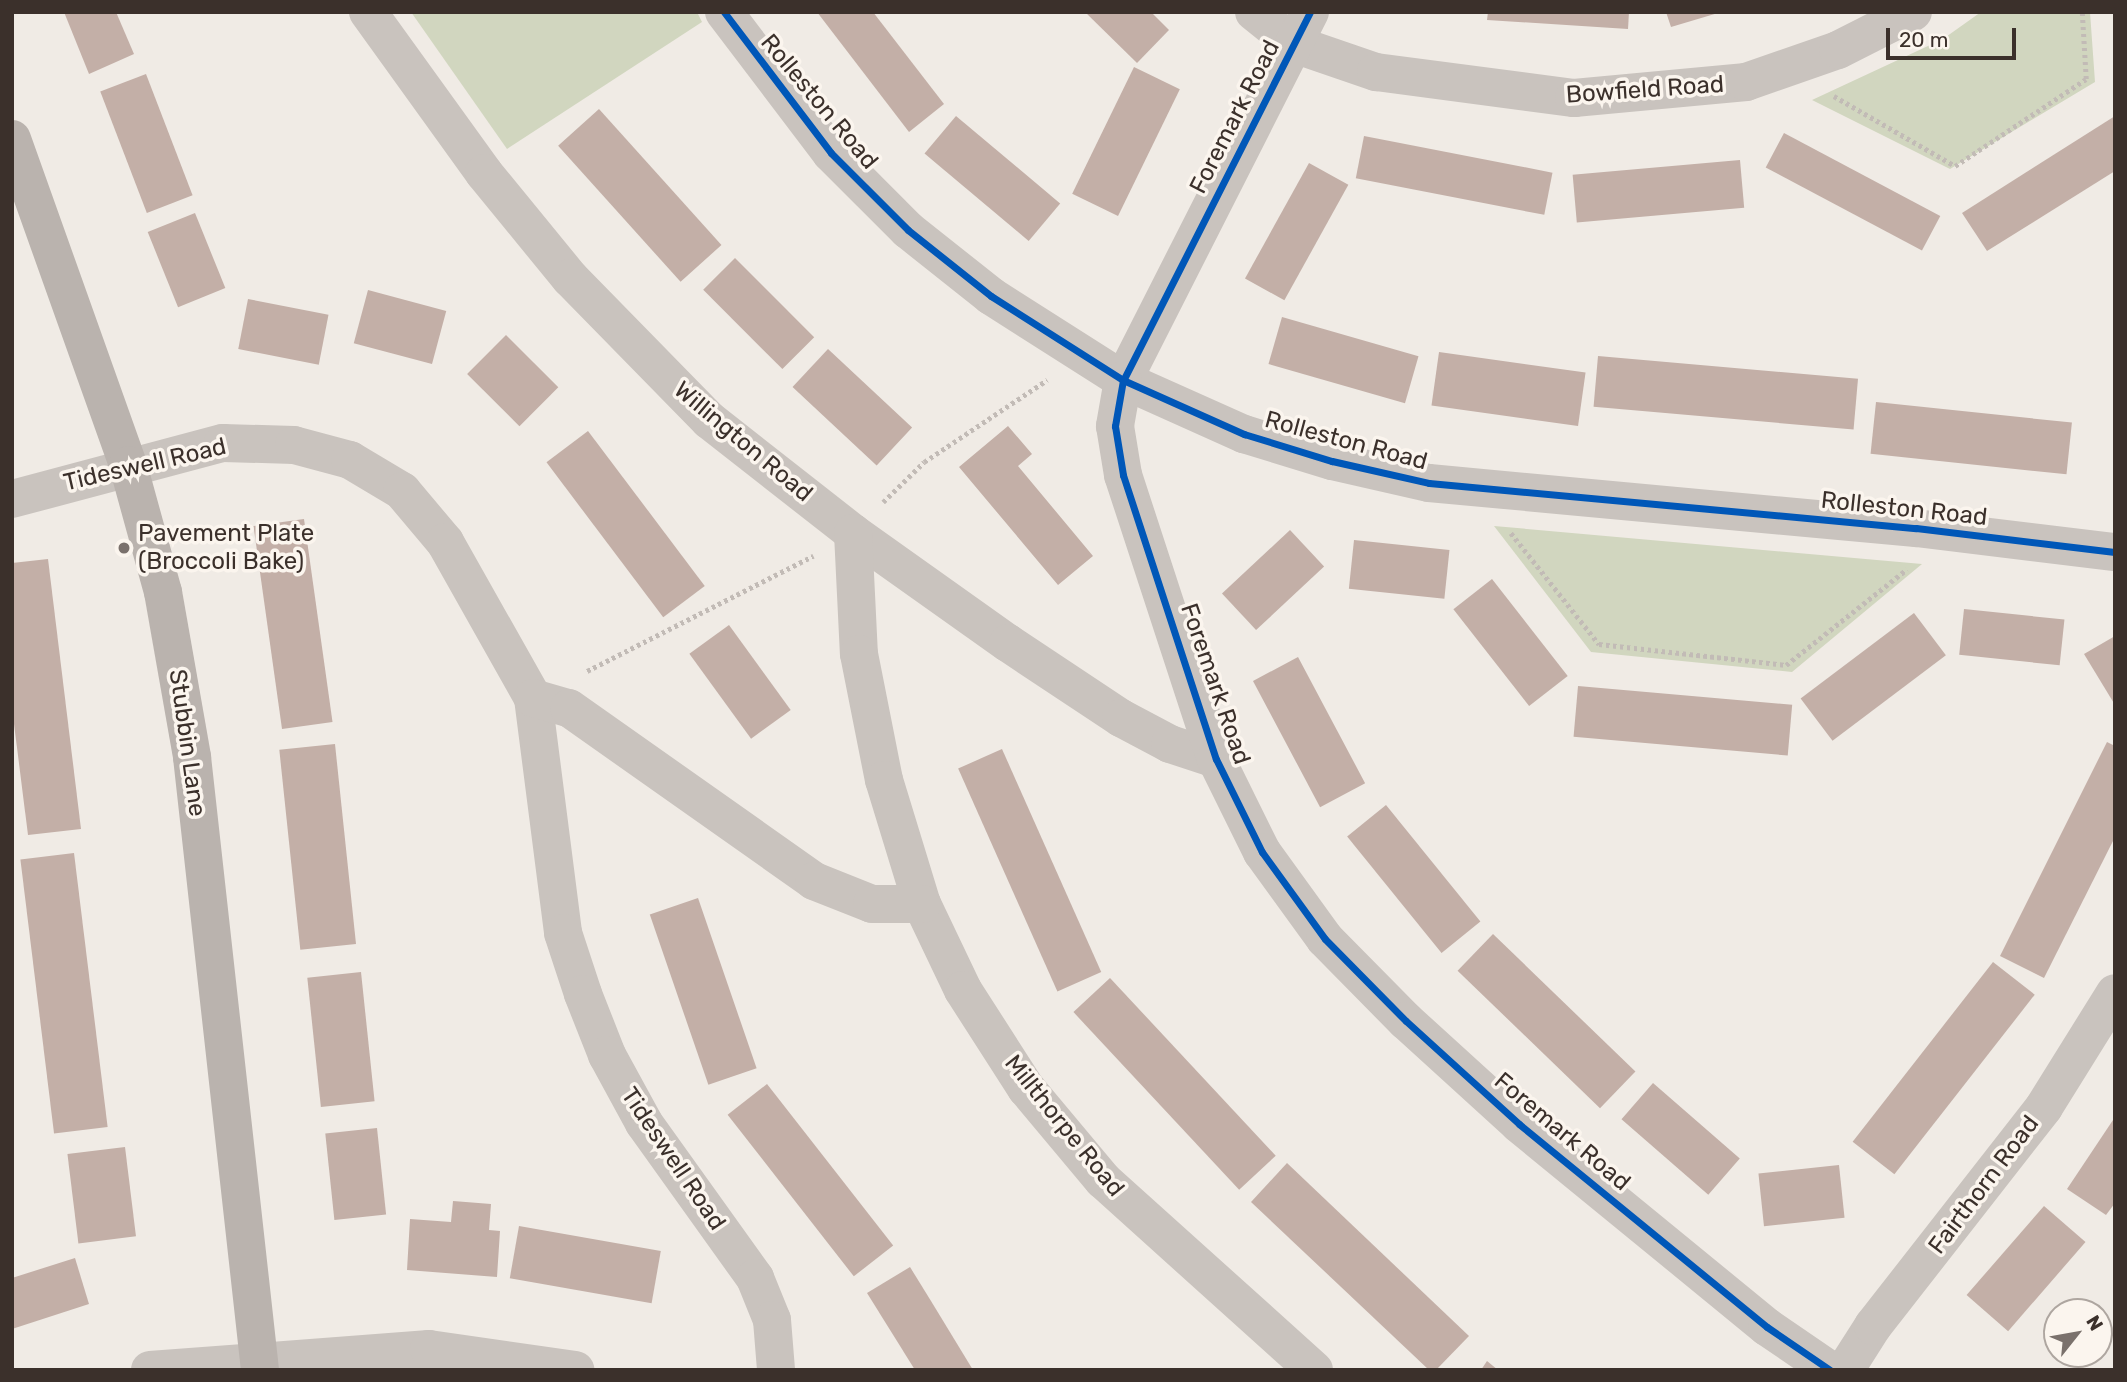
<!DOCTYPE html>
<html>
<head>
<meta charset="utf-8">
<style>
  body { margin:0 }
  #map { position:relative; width:2127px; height:1382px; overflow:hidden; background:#f0ebe5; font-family:Rubik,sans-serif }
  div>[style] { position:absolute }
  .green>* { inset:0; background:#d1d6bf }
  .building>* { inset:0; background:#c3afa7; transform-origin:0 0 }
  .path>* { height:4.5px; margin-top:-2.25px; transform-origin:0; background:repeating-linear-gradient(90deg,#c2bbb6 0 3.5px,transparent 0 7px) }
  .street>* { height:38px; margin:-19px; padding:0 19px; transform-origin:19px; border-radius:19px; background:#c9c3be }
  .secondary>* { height:38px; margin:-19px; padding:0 19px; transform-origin:19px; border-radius:19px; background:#bab3ae }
  .cycleway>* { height:7px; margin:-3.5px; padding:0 3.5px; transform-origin:3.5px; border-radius:3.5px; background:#0057b8 }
  .dots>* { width:19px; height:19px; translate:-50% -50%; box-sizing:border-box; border:4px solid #fbf5ee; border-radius:50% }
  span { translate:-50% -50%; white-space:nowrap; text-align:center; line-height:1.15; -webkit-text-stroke:7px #fbf5ee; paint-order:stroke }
  .street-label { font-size:24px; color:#3b302b }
  .poi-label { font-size:24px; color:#3b302b }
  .left { translate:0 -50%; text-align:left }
  .frame { position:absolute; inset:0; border:14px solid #3b302b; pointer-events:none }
  .north { position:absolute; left:2043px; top:1298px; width:70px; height:70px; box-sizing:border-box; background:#fbf5ee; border:2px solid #aea6a0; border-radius:50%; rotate:59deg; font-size:19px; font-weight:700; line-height:28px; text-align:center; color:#3b302b }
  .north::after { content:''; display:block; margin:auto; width:24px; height:32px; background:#7a716c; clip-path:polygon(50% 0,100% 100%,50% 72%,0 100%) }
  .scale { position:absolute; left:1886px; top:28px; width:130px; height:32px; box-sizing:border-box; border:4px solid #3b302b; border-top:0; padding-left:9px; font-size:21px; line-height:24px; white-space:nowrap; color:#3b302b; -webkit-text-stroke:5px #fbf5ee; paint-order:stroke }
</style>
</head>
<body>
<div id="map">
  <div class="green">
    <div style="clip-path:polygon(411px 12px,697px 12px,702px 22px,507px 149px)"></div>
    <div style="clip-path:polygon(1981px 12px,2090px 12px,2095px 82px,1950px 169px,1812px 100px,1943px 39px)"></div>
    <div style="clip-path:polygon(1494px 526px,1922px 564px,1792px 672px,1591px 652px)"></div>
  </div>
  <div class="building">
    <div style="clip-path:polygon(64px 12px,116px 12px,134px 54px,89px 74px)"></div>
    <div style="clip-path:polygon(817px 12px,873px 12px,944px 104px,909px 132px)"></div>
    <div style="clip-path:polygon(1085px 12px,1151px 12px,1169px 30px,1137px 63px)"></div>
    <div style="clip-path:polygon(1488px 12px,1629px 12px,1628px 29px,1487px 20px)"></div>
    <div style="clip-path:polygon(1666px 12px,1718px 12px,1718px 13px,1671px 27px)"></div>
    <div style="left:1134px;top:67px;width:51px;height:141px;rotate:26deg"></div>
    <div style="left:146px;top:74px;width:130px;height:49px;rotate:69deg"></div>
    <div style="left:599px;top:109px;width:183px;height:55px;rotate:48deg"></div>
    <div style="left:956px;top:116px;width:136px;height:49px;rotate:40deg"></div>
    <div style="clip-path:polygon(2115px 116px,2115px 171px,1987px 251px,1962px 213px)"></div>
    <div style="left:1784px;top:133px;width:177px;height:39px;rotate:28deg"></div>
    <div style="left:1364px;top:136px;width:192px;height:43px;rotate:11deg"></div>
    <div style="left:1740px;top:160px;width:48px;height:168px;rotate:85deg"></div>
    <div style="left:1309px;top:163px;width:45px;height:132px;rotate:29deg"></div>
    <div style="left:195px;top:213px;width:81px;height:51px;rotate:68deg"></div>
    <div style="left:735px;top:258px;width:112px;height:45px;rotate:45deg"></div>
    <div style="left:368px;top:290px;width:81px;height:55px;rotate:15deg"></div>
    <div style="left:248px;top:299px;width:82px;height:51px;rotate:11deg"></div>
    <div style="left:1282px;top:317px;width:142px;height:49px;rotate:16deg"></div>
    <div style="left:506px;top:335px;width:74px;height:55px;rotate:45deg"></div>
    <div style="left:828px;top:349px;width:115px;height:52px;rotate:43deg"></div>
    <div style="left:1439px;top:352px;width:148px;height:54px;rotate:8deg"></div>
    <div style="left:1598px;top:356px;width:261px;height:51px;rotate:5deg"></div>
    <div style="left:1876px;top:402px;width:197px;height:52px;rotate:6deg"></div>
    <div style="clip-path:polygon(1008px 426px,1032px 454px,1018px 466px,1093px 556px,1058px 585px,959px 467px)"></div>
    <div style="left:588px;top:431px;width:194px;height:52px;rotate:53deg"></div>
    <div style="left:304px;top:519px;width:205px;height:51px;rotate:82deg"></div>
    <div style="left:1290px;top:530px;width:50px;height:93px;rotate:47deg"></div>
    <div style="left:1354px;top:540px;width:96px;height:49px;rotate:6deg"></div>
    <div style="clip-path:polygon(48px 559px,81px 829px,28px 835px,12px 708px,12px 563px)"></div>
    <div style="left:1492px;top:579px;width:123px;height:49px;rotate:52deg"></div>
    <div style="left:1964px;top:609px;width:101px;height:46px;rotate:6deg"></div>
    <div style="left:1914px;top:613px;width:53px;height:142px;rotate:53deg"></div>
    <div style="left:729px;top:625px;width:105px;height:49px;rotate:54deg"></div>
    <div style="clip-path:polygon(2115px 636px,2115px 705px,2084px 654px)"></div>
    <div style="left:1298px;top:657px;width:143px;height:51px;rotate:62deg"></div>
    <div style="left:1578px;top:686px;width:215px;height:51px;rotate:5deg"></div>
    <div style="clip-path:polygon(2107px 742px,2115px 746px,2115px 837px,2044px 978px,2000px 956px)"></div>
    <div style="left:335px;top:744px;width:201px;height:56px;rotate:84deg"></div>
    <div style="left:1002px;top:749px;width:244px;height:48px;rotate:66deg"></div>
    <div style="left:1386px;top:805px;width:150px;height:50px;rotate:51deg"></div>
    <div style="left:74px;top:853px;width:276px;height:54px;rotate:83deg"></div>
    <div style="left:698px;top:898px;width:180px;height:51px;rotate:71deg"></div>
    <div style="left:1493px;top:934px;width:198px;height:51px;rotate:44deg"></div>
    <div style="left:1993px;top:962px;width:53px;height:228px;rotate:38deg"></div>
    <div style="left:361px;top:972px;width:130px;height:54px;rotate:84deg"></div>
    <div style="left:1110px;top:978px;width:243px;height:50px;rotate:47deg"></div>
    <div style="left:1653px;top:1083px;width:115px;height:48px;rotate:41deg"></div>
    <div style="left:767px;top:1084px;width:205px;height:50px;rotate:52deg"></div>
    <div style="clip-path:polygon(2115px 1117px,2115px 1203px,2106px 1215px,2067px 1189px)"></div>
    <div style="left:377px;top:1128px;width:87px;height:52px;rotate:84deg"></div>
    <div style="left:125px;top:1147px;width:90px;height:58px;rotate:83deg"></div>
    <div style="clip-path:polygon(1287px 1163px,1469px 1336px,1436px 1370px,1429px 1370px,1251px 1202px)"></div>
    <div style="left:1839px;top:1165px;width:53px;height:81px;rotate:84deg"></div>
    <div style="clip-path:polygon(453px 1201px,491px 1204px,489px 1230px,500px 1231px,497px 1277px,407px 1270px,410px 1219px,451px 1222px)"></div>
    <div style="left:2044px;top:1206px;width:55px;height:118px;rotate:41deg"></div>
    <div style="left:519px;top:1226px;width:144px;height:53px;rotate:10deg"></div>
    <div style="clip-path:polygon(75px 1258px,89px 1304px,12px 1329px,12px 1278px)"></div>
    <div style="clip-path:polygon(910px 1267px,931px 1301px,973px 1370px,915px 1370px,867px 1293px)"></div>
    <div style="clip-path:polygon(1487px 1361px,1498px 1370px,1481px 1370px)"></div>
  </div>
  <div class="path">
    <div style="left:1834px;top:96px;width:140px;rotate:30deg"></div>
    <div style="left:1955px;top:166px;width:157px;rotate:-33.6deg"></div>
    <div style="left:2086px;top:79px;width:67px;rotate:-93.4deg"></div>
    <div style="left:883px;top:502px;width:57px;rotate:-44.3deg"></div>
    <div style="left:924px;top:462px;width:148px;rotate:-33.7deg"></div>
    <div style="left:1511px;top:533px;width:142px;rotate:51.6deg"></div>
    <div style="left:1599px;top:644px;width:188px;rotate:6.4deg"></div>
    <div style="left:1786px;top:665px;width:154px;rotate:-38.4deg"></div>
    <div style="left:587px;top:671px;width:254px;rotate:-27deg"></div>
  </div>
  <div class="street">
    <div style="left:368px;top:12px;width:198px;rotate:54.2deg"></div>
    <div style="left:484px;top:173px;width:136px;rotate:50.7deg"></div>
    <div style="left:570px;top:278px;width:199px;rotate:45.6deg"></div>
    <div style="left:709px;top:420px;width:183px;rotate:38.1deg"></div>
    <div style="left:853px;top:533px;width:190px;rotate:35.4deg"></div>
    <div style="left:1008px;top:643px;width:136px;rotate:33.6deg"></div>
    <div style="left:1121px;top:718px;width:55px;rotate:28deg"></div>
    <div style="left:1170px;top:744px;width:48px;rotate:18.1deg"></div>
    <div style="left:724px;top:12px;width:177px;rotate:52.8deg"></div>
    <div style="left:831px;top:153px;width:109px;rotate:45deg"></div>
    <div style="left:908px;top:230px;width:106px;rotate:38.5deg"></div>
    <div style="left:991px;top:296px;width:156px;rotate:32.5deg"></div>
    <div style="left:1123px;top:380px;width:133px;rotate:24.1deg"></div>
    <div style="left:1244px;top:434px;width:92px;rotate:17.1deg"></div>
    <div style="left:1332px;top:461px;width:99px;rotate:12.8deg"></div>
    <div style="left:1429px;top:483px;width:489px;rotate:5.3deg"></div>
    <div style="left:1916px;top:528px;width:200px;rotate:6.9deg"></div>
    <div style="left:1254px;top:12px;width:51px;rotate:38.7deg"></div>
    <div style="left:1294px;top:44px;width:87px;rotate:18.9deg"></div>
    <div style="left:1376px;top:72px;width:200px;rotate:7.5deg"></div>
    <div style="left:1574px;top:98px;width:173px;rotate:-5.3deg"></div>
    <div style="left:1746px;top:82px;width:97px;rotate:-19.2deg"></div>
    <div style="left:1838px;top:50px;width:84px;rotate:-26.9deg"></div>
    <div style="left:1310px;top:12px;width:413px;rotate:116.9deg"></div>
    <div style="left:1123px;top:380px;width:47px;rotate:99.9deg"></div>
    <div style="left:1115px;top:426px;width:50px;rotate:80.7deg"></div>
    <div style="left:1123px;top:475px;width:299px;rotate:71.9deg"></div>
    <div style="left:1216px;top:759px;width:104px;rotate:63.7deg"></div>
    <div style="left:1262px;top:852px;width:107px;rotate:54.1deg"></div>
    <div style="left:1325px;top:939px;width:115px;rotate:45.4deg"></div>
    <div style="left:1406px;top:1021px;width:153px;rotate:42.3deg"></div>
    <div style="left:1519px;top:1124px;width:320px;rotate:39.3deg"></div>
    <div style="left:1767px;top:1327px;width:76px;rotate:34.3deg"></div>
    <div style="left:12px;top:499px;width:218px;rotate:-14.9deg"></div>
    <div style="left:223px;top:443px;width:71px;rotate:1.6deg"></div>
    <div style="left:294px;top:445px;width:58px;rotate:15deg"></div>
    <div style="left:350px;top:460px;width:61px;rotate:30.8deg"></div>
    <div style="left:402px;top:491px;width:67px;rotate:49.9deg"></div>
    <div style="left:445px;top:542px;width:179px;rotate:60.6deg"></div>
    <div style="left:533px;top:698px;width:237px;rotate:82.7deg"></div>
    <div style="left:563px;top:933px;width:64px;rotate:71.8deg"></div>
    <div style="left:583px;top:994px;width:66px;rotate:68.5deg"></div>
    <div style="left:607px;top:1055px;width:77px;rotate:61.4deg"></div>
    <div style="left:644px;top:1123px;width:191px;rotate:54.4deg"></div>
    <div style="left:755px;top:1278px;width:45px;rotate:68deg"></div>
    <div style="left:772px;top:1320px;width:50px;rotate:85.4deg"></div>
    <div style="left:853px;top:533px;width:121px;rotate:87.2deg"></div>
    <div style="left:859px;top:654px;width:128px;rotate:78.8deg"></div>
    <div style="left:884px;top:780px;width:130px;rotate:73deg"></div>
    <div style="left:922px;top:904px;width:95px;rotate:64.5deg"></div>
    <div style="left:963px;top:990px;width:117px;rotate:57.3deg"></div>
    <div style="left:1026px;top:1088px;width:120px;rotate:50.1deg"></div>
    <div style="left:1103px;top:1180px;width:284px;rotate:42deg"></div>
    <div style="left:533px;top:698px;width:37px;rotate:16deg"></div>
    <div style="left:569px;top:708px;width:300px;rotate:35.2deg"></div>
    <div style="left:814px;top:881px;width:62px;rotate:21.6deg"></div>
    <div style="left:872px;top:904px;width:50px"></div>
    <div style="left:150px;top:1370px;width:280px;rotate:-4.3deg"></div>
    <div style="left:429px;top:1349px;width:148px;rotate:8.2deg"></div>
    <div style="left:1845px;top:1370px;width:52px;rotate:-57.5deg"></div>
    <div style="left:1873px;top:1326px;width:278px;rotate:-52deg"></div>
    <div style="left:2044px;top:1107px;width:134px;rotate:-58.1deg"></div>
  </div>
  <div class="secondary">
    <div style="left:12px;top:139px;width:346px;rotate:70.4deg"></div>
    <div style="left:128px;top:465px;width:132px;rotate:74.6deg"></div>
    <div style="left:163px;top:592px;width:168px;rotate:80deg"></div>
    <div style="left:192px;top:757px;width:617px;rotate:83.67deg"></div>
  </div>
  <div class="cycleway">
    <div style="left:724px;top:12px;width:177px;rotate:52.8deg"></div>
    <div style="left:831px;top:153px;width:109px;rotate:45deg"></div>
    <div style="left:908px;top:230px;width:106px;rotate:38.5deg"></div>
    <div style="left:991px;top:296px;width:156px;rotate:32.5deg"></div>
    <div style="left:1123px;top:380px;width:133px;rotate:24.1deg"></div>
    <div style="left:1244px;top:434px;width:92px;rotate:17.1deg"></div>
    <div style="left:1332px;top:461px;width:99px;rotate:12.8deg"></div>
    <div style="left:1429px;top:483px;width:489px;rotate:5.3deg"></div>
    <div style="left:1916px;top:528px;width:200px;rotate:6.9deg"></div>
    <div style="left:1310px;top:12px;width:413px;rotate:116.9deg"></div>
    <div style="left:1123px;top:380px;width:47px;rotate:99.9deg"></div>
    <div style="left:1115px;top:426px;width:50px;rotate:80.7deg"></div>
    <div style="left:1123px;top:475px;width:299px;rotate:71.9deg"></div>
    <div style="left:1216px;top:759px;width:104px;rotate:63.7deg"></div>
    <div style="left:1262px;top:852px;width:107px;rotate:54.1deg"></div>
    <div style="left:1325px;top:939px;width:115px;rotate:45.4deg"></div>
    <div style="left:1406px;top:1021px;width:153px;rotate:42.3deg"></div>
    <div style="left:1519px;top:1124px;width:320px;rotate:39.3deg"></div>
    <div style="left:1767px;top:1327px;width:76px;rotate:34.3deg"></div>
  </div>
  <div class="dots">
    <div style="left:124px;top:548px;background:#7a716c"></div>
  </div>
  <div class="street-label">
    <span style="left:1645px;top:90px;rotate:-4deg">Bowfield Road</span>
    <span style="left:819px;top:102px;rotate:50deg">Rolleston Road</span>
    <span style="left:1235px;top:117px;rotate:-63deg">Foremark Road</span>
    <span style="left:1346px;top:441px;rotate:15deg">Rolleston Road</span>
    <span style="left:743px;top:442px;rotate:40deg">Willington Road</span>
    <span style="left:145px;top:465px;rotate:-13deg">Tideswell Road</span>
    <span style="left:1904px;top:509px;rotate:6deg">Rolleston Road</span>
    <span style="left:1215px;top:684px;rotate:71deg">Foremark Road</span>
    <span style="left:187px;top:743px;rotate:82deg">Stubbin Lane</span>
    <span style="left:1064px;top:1126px;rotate:51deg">Millthorpe Road</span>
    <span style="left:1562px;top:1132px;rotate:40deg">Foremark Road</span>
    <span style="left:673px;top:1159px;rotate:56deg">Tideswell Road</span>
    <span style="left:1984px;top:1185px;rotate:-53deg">Fairthorn Road</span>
  </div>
  <div class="poi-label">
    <span class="left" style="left:138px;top:548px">Pavement Plate<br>(Broccoli Bake)</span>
  </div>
  <div class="frame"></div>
  <div class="north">N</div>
  <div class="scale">20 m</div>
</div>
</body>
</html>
